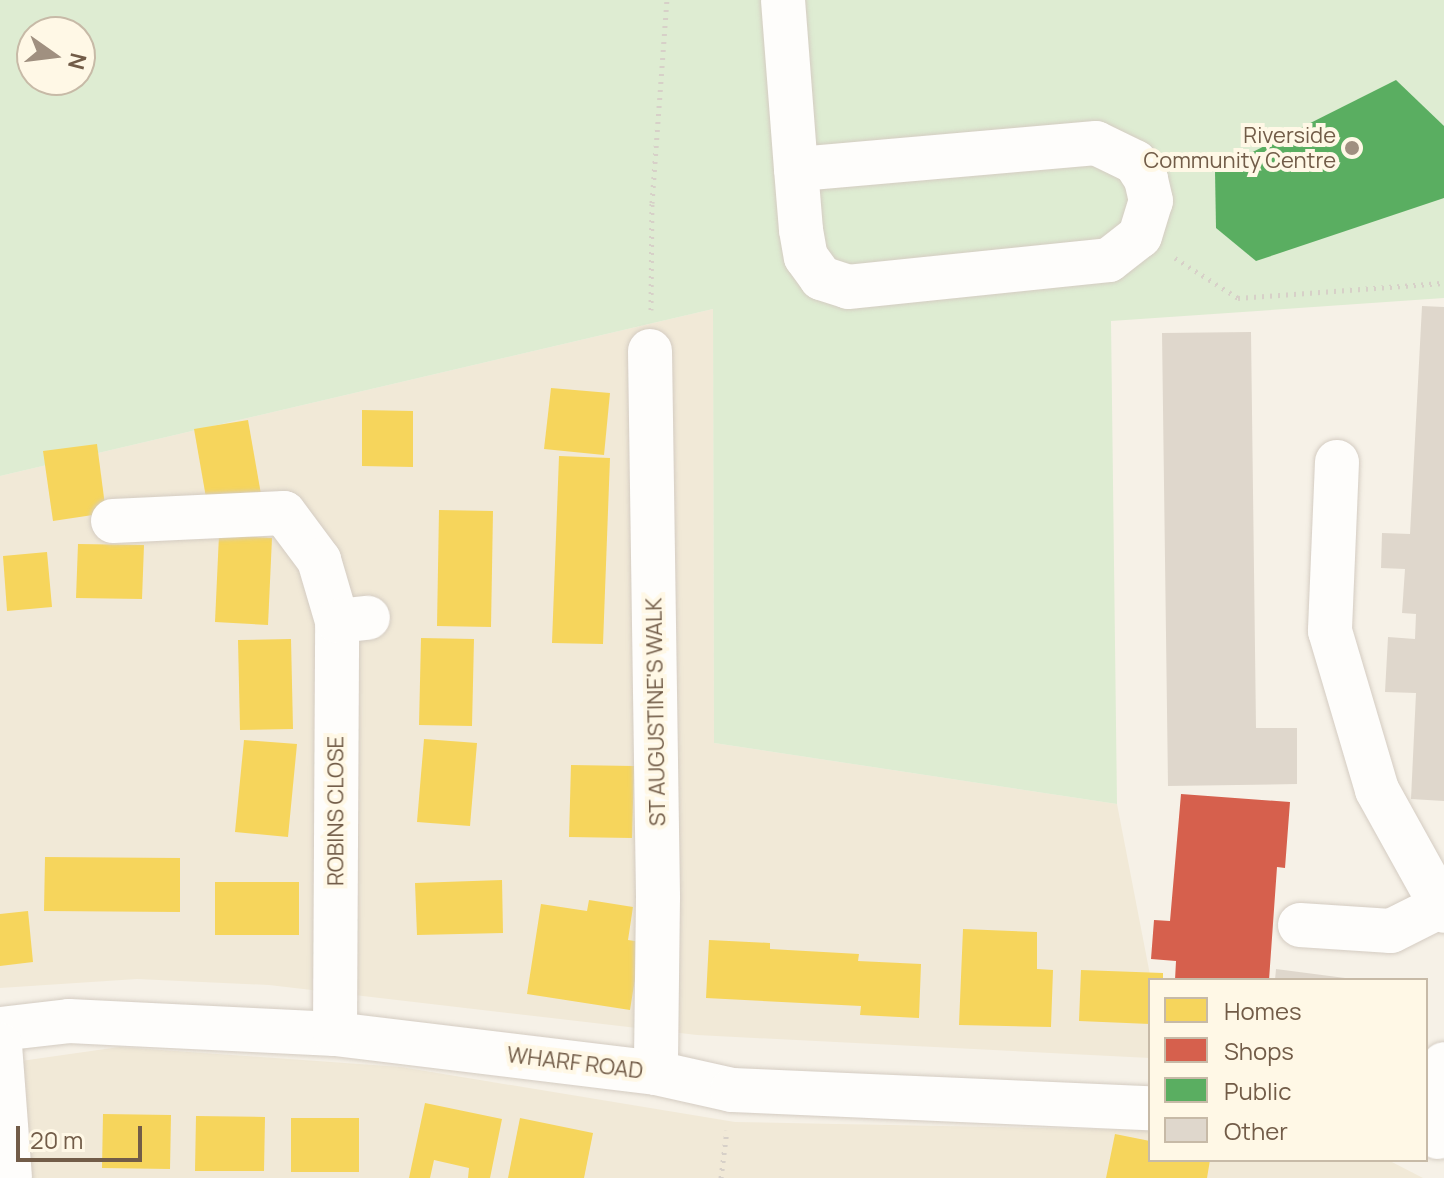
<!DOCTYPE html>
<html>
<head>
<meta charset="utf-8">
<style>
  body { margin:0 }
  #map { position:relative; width:1444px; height:1178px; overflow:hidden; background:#f6f1e7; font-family:Manrope,sans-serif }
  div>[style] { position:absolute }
  .residential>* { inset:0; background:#f1e9d7 }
  .green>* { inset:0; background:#deecd2 }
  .homes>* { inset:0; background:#f6d55c }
  .shops>* { inset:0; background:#d6604d }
  .public>* { inset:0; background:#5aae61 }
  .building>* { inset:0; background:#dfd7cc }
  .path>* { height:5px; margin-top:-2.5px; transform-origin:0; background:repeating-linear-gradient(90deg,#d7d0c8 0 2px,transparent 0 8px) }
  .roads { filter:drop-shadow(0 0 2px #d4ccc2) drop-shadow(0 0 2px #d4ccc2) }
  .minor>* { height:44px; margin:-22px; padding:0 22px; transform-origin:22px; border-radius:22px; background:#fefdfb }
  .dots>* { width:22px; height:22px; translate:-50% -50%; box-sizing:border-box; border:4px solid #fff8e6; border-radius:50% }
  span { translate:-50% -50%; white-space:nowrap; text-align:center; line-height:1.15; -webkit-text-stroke:8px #fff8e6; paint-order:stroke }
  .poi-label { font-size:22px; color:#725c48 }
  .right { translate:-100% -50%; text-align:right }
  .street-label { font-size:22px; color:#725c48 }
  .legend { position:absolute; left:1148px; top:978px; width:280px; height:184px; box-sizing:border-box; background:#fff8e6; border:2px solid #c7baa7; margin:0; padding:10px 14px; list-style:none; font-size:24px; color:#725c48 }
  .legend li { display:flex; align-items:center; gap:16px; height:40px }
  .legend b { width:40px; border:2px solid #c7baa7 }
  .north { position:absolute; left:16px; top:16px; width:80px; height:80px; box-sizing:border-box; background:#fff8e6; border:2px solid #c7baa7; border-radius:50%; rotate:104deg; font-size:22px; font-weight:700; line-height:32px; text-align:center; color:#725c48 }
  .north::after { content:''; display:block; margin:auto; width:28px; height:36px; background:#a09080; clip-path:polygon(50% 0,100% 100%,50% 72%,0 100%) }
  .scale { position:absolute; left:16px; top:1126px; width:126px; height:36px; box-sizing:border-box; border:4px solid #725c48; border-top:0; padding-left:10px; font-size:24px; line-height:28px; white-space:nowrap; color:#725c48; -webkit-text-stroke:6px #fff8e6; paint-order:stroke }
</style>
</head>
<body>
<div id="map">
  <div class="residential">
    <i style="clip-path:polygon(713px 309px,714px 743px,1117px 804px,1151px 980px,1150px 1058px,697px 1035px,269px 985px,137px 979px,0 988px,0 476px)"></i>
    <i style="clip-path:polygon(119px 1047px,401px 1067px,735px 1122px,1150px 1130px,1150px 1160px,1388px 1160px,1423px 1178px,0 1178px,0 1064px)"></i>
  </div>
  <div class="green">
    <i style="clip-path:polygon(evenodd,0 0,1444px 0,1444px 298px,1111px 321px,1117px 804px,714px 743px,713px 309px,0 476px,0 0,32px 32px,80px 32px,80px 80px,32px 80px,32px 32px)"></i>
  </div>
  <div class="homes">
    <i style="clip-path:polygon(551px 388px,610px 393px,604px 455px,544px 449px)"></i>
    <i style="clip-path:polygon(362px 410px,413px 411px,413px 467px,362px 466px)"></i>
    <i style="clip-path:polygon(248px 420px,262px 500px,208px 509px,194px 429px)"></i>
    <i style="clip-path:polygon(97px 444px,106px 513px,53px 521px,43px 451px)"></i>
    <i style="clip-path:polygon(559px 456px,610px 458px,603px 644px,552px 643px)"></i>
    <i style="clip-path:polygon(439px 510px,493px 511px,491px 627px,437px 626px)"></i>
    <i style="clip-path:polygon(219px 535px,272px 538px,268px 625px,215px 622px)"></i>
    <i style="clip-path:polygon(78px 544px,144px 545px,142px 599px,76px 598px)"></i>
    <i style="clip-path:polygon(47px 552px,52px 607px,7px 611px,3px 556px)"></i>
    <i style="clip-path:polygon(421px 638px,474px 639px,472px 726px,419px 725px)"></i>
    <i style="clip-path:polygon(291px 639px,293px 729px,240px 730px,238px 640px)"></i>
    <i style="clip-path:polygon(424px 739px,477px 743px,470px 826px,417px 822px)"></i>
    <i style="clip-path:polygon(244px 740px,297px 744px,288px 837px,235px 832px)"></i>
    <i style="clip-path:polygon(571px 765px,634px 766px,632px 838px,569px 837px)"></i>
    <i style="clip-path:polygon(45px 857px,180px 858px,180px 912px,44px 911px)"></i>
    <i style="clip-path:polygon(502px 880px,503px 933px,417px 935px,415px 883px)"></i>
    <i style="clip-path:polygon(215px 882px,299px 882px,299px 935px,215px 935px)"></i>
    <i style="clip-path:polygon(589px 900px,633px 907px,628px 940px,641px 942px,630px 1010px,527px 994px,541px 904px,587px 911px)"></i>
    <i style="clip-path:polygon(28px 911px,33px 962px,0 966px,0 914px)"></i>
    <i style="clip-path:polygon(963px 929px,1037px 932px,1037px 969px,1053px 970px,1051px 1027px,959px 1025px)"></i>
    <i style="clip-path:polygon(709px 940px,770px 943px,770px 949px,859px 954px,858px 961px,921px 964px,919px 1018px,860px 1015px,861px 1006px,706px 998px)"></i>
    <i style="clip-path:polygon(1081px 970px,1163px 973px,1163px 980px,1150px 980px,1150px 1024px,1079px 1021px)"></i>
    <i style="clip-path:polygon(425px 1103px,502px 1119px,490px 1178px,468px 1178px,469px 1168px,434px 1160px,430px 1178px,409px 1178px)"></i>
    <i style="clip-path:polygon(103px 1114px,171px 1115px,170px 1169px,102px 1168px)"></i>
    <i style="clip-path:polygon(196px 1116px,265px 1117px,264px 1171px,195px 1171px)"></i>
    <i style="clip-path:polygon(291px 1118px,359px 1118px,359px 1172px,291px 1172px)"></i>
    <i style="clip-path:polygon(520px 1118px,593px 1133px,584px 1178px,508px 1178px)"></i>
    <i style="clip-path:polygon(1115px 1134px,1150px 1141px,1150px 1160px,1210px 1160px,1207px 1178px,1106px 1178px)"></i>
  </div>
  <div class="shops">
    <i style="clip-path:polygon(1181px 794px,1290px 802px,1285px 868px,1277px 867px,1269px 980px,1175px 980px,1176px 961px,1151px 959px,1154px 920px,1170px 921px)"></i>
  </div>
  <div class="public">
    <i style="clip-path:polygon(1396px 80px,1444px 126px,1444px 198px,1256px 261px,1216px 228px,1215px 171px)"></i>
  </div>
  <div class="building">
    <i style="clip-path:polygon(1422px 306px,1444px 307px,1444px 801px,1411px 799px,1416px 693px,1385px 692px,1388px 637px,1415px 639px,1416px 614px,1402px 613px,1405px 569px,1381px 568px,1382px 533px,1410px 534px)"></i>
    <i style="clip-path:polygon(1251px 332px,1256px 728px,1297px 728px,1297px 784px,1168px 786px,1162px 333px)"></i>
    <i style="clip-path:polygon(1276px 969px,1345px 978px,1345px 980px,1275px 980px)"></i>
  </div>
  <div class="path">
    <i style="left:1175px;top:258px;width:75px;rotate:32.4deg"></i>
    <i style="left:1238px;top:298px;width:207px;rotate:-4.2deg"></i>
    <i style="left:651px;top:310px;width:107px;rotate:-89.5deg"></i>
    <i style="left:652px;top:203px;width:204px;rotate:-85.8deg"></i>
    <i style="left:721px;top:1178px;width:48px;rotate:-82.9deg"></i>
  </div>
  <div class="roads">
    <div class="minor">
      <i style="left:783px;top:0;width:169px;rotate:85.6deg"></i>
      <i style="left:796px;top:169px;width:61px;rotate:85.3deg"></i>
      <i style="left:801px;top:230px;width:27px;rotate:80deg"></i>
      <i style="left:806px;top:257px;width:26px;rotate:54deg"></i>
      <i style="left:821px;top:278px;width:28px;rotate:18deg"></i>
      <i style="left:848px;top:287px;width:262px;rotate:-5.9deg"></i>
      <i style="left:1109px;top:260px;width:39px;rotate:-38deg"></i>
      <i style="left:1140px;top:236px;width:37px;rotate:-73deg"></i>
      <i style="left:1151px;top:201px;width:23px;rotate:-103deg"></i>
      <i style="left:1146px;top:179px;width:20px;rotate:-123deg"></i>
      <i style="left:1135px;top:162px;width:43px;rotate:-154deg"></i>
      <i style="left:1096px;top:143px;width:301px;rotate:175deg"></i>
      <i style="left:650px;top:351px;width:546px;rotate:89.16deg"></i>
      <i style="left:658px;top:897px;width:176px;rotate:90.7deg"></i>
      <i style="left:1337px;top:462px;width:169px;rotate:92.4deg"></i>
      <i style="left:1330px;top:631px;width:166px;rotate:73.5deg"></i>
      <i style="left:1377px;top:790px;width:138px;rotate:61deg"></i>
      <i style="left:113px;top:521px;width:171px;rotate:-2.7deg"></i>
      <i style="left:284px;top:513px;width:59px;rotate:53.3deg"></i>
      <i style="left:319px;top:560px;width:64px;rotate:73.6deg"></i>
      <i style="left:1300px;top:925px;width:91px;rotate:3.8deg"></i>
      <i style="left:1391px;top:931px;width:56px;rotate:-26.6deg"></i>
      <i style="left:0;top:1029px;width:69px;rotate:-6.6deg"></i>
      <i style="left:69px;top:1021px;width:266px;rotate:2.8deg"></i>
      <i style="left:335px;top:1034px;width:323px;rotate:6.9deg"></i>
      <i style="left:656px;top:1073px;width:78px;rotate:12.6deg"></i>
      <i style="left:732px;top:1090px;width:418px;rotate:2.5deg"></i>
      <i style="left:335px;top:1034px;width:413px;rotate:-89.7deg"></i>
      <i style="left:337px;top:621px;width:31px;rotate:-6deg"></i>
      <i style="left:0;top:1045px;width:133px;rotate:85.7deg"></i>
      <i style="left:1438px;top:1137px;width:73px;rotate:-85.3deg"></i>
    </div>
  </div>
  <div class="dots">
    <i style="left:1352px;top:148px;background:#a09080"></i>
  </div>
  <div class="poi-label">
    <span class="right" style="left:1336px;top:148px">Riverside<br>Community Centre</span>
  </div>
  <div class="street-label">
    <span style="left:656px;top:712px;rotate:-91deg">ST AUGUSTINE'S WALK</span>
    <span style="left:336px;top:811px;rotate:-90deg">ROBINS CLOSE</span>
    <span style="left:575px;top:1063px;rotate:7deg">WHARF ROAD</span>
  </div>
  <ul class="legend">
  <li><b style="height:22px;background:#f6d55c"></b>Homes</li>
  <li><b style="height:22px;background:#d6604d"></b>Shops</li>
  <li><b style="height:22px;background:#5aae61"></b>Public</li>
  <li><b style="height:22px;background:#dfd7cc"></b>Other</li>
  </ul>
  <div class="north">N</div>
  <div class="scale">20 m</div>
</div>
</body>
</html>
